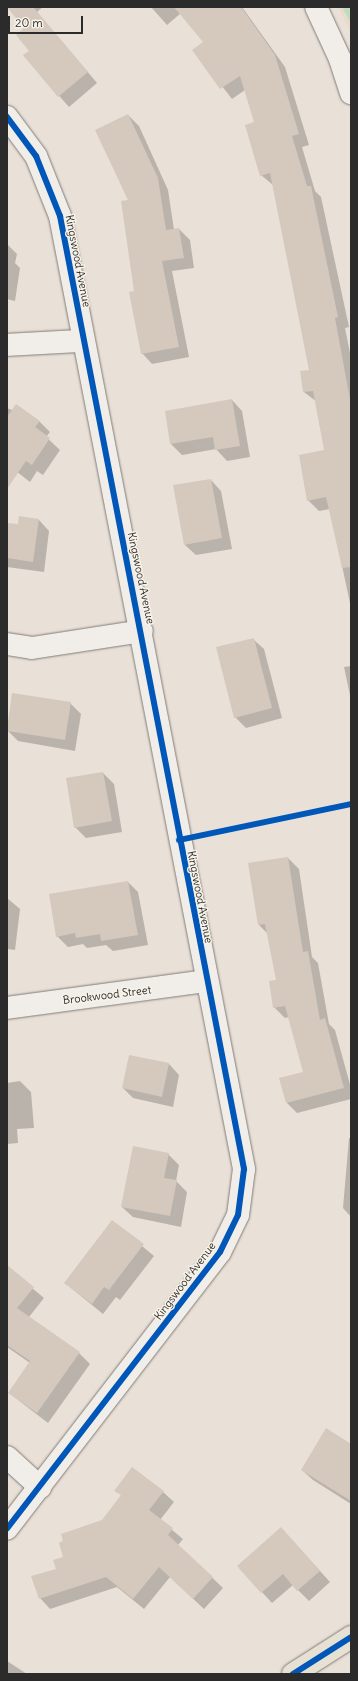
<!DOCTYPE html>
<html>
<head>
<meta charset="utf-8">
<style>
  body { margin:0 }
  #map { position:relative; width:358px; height:1681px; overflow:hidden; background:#e9e0d7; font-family:Delius,sans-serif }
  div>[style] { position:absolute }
  .built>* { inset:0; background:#ebd9c9 }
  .green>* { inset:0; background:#bdddbc }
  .shadow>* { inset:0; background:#0003 }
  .building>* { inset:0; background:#d5c8bd }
  .roads { filter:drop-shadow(0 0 1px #807c78) drop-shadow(0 0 1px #807c78) }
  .minor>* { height:22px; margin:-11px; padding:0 11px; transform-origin:11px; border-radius:11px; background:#f1eeea }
  .major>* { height:22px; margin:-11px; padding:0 11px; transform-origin:11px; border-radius:11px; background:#e6e1d2 }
  .cycleway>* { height:6px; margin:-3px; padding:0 3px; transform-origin:3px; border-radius:3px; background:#0057b8 }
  span { translate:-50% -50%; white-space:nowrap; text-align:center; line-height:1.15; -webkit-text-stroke:3px #f7f3e8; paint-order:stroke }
  .street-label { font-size:11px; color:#2b2b2b }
  .frame { position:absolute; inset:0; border:8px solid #2b2b2b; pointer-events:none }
  .scale { position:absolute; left:8px; top:16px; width:75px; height:18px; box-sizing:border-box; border:2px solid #2b2b2b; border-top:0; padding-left:5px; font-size:12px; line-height:14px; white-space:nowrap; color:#2b2b2b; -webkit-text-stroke:3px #f7f3e8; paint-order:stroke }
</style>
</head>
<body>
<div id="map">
  <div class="built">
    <i style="clip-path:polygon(338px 7px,351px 7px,351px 33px,346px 22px)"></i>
  </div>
  <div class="green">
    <i style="clip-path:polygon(342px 7px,351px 7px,351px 23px)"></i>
  </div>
  <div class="shadow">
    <i style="clip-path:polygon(9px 7px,43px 7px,37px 12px,97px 83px,69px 107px,24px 56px,30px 51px,26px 28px)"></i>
    <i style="clip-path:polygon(151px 7px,242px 7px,285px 67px,309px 145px,302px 147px,315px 191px,321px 197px,349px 327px,345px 328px,351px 358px,351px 608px,330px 509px,319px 511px,308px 500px,325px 451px,317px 402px,304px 392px,301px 372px,310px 371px,273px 185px,261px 175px,255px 123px,245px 90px,232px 99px,194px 50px,205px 42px,181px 13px,167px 25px)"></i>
    <i style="clip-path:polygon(128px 115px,139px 126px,168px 190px,174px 230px,179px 229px,190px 240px,194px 268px,172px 271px,189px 357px,152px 364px,142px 353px,135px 292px)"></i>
    <i style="clip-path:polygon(7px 244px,17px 254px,15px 263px,20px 268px,15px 301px,7px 299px)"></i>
    <i style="clip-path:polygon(232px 400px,242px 411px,250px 457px,227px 461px,216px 449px,182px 455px,171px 444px,166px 412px)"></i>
    <i style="clip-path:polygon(7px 408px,39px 421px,50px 432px,46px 437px,60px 450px,43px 475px,37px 471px,30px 482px,7px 464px)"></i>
    <i style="clip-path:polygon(211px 480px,221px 491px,232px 549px,196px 555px,185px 545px)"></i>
    <i style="clip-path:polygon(39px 520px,49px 531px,44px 572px,7px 567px,7px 524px,19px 525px)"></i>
    <i style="clip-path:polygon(253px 639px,264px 649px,282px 718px,246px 728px,235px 717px)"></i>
    <i style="clip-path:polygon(351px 666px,351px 700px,344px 667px)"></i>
    <i style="clip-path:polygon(13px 694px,70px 703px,81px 714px,75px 751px,18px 741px,7px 730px)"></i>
    <i style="clip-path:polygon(103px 773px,114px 784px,122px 832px,86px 838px,75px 827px)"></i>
    <i style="clip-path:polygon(288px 858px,299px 869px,312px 957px,318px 963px,329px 1024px,335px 1030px,351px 1088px,351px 1099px,297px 1113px,287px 1103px,304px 1073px,289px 1017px,285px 1018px,274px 1007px,277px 981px,268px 934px,259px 925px)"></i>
    <i style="clip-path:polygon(128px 882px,138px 892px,148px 945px,113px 951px,106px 945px,87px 948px,83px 944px,68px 947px,57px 936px)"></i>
    <i style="clip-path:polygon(7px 898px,20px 909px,15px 950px,7px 949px)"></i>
    <i style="clip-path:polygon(169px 1064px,179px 1075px,173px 1107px,133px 1098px,123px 1088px)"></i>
    <i style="clip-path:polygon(20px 1081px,31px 1092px,34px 1128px,17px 1129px,18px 1143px,7px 1144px,7px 1083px)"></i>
    <i style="clip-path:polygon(349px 1138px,351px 1138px,351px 1217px,343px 1208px)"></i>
    <i style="clip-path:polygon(168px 1154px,179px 1165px,176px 1181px,187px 1192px,181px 1227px,133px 1217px,122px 1207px)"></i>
    <i style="clip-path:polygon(113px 1222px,154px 1256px,120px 1300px,116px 1297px,103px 1314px,65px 1283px)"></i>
    <i style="clip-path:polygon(7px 1267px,44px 1298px,29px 1317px,79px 1353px,90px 1364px,48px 1423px,9px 1393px,30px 1363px,7px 1347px)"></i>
    <i style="clip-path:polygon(351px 1445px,351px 1504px,313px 1480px,302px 1470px)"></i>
    <i style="clip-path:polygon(116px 1490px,163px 1492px,174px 1502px,160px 1520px,183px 1539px,178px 1545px,223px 1588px,204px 1609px,170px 1577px,144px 1609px,117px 1587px,50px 1609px,40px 1598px,65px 1558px,103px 1521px,122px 1496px)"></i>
    <i style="clip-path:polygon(281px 1528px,330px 1582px,309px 1601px,293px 1585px,272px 1603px,238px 1566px)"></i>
    <i style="clip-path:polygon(7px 1661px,27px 1674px,7px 1674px)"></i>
  </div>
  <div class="building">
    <i style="clip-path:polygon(7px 7px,33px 7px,88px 72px,58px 97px,23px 55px,29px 51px,16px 35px,24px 28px)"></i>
    <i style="clip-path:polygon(174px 7px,241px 7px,275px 55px,299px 134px,292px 136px,307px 186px,311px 186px,338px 317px,335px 318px,351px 405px,351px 567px,342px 568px,326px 497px,307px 501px,299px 455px,324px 450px,313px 391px,303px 392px,300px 371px,309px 370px,270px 173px,260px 176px,245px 125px,254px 122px,240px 76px,220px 89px,192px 50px,203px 42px)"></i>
    <i style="clip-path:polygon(128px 114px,158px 178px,166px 230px,179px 228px,184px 258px,162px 261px,179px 347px,141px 354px,129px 292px,134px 291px,121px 201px,128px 200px,95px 130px)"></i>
    <i style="clip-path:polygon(232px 399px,240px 446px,215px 450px,213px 437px,170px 444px,165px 411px)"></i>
    <i style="clip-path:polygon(16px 404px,40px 421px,35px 427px,50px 438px,32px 465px,26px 461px,7px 489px,7px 417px)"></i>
    <i style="clip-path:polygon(211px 479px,222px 538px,184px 545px,173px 485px)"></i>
    <i style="clip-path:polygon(19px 516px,39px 519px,33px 562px,7px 558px,7px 523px,18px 524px)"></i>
    <i style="clip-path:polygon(254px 638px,272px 708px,234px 718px,216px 647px)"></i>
    <i style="clip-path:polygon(12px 693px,71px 702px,65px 740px,7px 731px)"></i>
    <i style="clip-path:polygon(103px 772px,112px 821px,74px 828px,66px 778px)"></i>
    <i style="clip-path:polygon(288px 857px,303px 952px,308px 951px,320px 1020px,325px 1018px,344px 1088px,286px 1103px,279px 1078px,303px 1072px,285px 1006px,273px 1008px,269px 981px,276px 980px,265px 924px,258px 925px,248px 863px)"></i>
    <i style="clip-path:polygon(128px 881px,138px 935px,101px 941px,100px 934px,76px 938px,75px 933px,56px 937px,49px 894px)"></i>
    <i style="clip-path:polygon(129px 1055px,169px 1063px,162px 1097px,122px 1088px)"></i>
    <i style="clip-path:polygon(133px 1146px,169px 1153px,164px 1178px,177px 1180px,170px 1216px,121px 1207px)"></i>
    <i style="clip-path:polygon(112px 1220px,144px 1244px,109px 1290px,104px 1287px,92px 1304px,64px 1283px)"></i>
    <i style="clip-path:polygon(7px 1265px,34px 1287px,17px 1308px,80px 1352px,37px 1413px,8px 1393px,30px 1361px,7px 1345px)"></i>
    <i style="clip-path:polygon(326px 1428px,351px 1444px,351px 1501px,301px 1470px)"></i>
    <i style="clip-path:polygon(132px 1467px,164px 1491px,149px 1510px,173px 1528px,168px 1535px,213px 1577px,193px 1599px,159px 1567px,133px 1599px,106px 1577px,39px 1599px,31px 1576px,56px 1569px,53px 1560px,63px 1557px,59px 1543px,63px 1541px,61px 1534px,102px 1520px,121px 1495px,114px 1491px)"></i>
    <i style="clip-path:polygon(281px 1527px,320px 1571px,297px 1591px,283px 1574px,261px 1593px,237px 1566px)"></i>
  </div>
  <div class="roads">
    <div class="minor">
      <i style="left:316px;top:7px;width:57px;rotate:65.2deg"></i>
      <i style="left:340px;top:59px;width:36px;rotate:72deg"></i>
      <i style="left:7px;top:117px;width:49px;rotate:53.4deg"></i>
      <i style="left:36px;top:156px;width:65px;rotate:68.2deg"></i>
      <i style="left:60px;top:216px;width:971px;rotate:79.07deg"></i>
      <i style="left:244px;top:1169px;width:46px;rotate:97.4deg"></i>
      <i style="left:238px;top:1215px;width:41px;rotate:115.9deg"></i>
      <i style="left:220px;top:1252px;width:349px;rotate:127.6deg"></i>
      <i style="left:7px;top:345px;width:75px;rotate:-3.1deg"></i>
      <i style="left:7px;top:644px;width:25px;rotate:9deg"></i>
      <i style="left:32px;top:648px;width:111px;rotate:-8.8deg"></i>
      <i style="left:7px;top:1008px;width:202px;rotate:-7.7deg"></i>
      <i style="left:7px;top:1457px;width:45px;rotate:42.3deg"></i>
    </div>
    <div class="major">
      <i style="left:293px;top:1674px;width:69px;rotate:-32.5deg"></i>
    </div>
  </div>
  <div class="cycleway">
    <i style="left:7px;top:117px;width:49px;rotate:53.4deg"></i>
    <i style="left:36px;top:156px;width:65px;rotate:68.2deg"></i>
    <i style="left:60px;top:216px;width:971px;rotate:79.07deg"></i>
    <i style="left:244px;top:1169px;width:46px;rotate:97.4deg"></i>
    <i style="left:238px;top:1215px;width:41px;rotate:115.9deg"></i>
    <i style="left:220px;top:1252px;width:349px;rotate:127.6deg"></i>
    <i style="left:179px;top:840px;width:176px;rotate:-11.8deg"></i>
    <i style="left:293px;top:1674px;width:69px;rotate:-32.5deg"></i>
  </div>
  <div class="street-label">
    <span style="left:78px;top:261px;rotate:79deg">Kingswood Avenue</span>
    <span style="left:141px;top:578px;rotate:78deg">Kingswood Avenue</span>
    <span style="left:200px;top:897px;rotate:79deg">Kingswood Avenue</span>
    <span style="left:107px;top:995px;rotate:-7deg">Brookwood Street</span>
    <span style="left:185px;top:1281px;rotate:-53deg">Kingswood Avenue</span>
  </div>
  <div class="frame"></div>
  <div class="scale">20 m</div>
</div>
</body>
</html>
